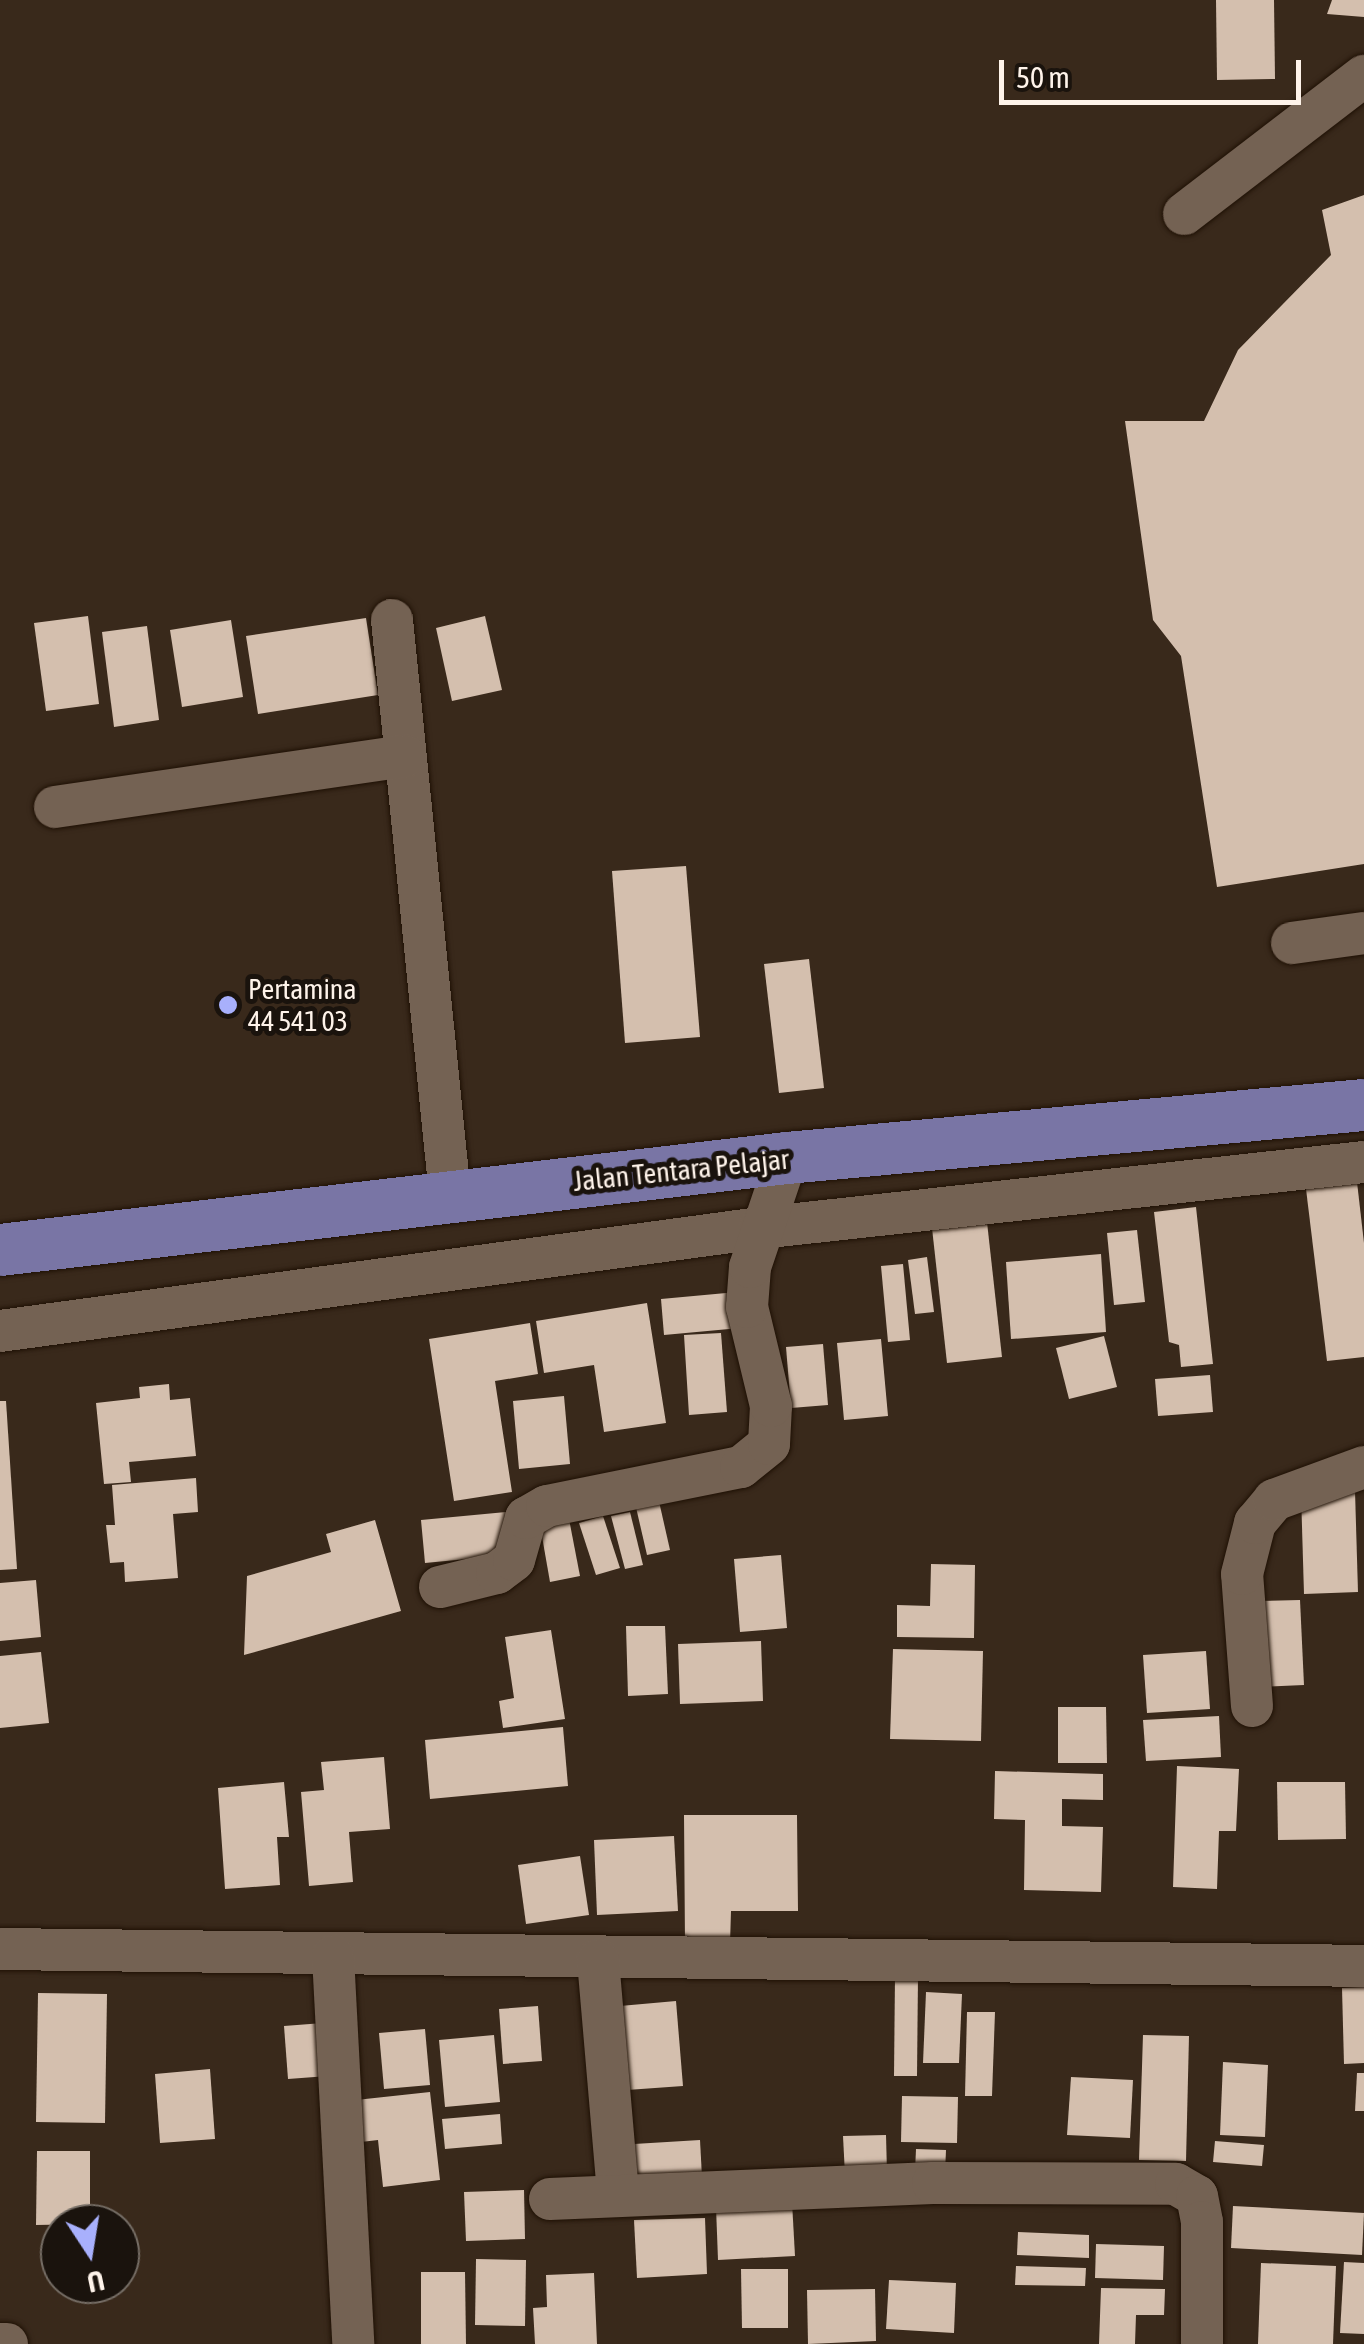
<!DOCTYPE html>
<html>
<head>
<meta charset="utf-8">
<style>
  body { margin:0 }
  #map { position:relative; width:1364px; height:2344px; overflow:hidden; background:#39291b; font-family:"Asap Condensed",sans-serif }
  div>[style] { position:absolute }
  .building>* { inset:0; background:#d4bfae }
  .roads { filter:drop-shadow(0 0 2px #1f1105) drop-shadow(0 0 2px #1f1105) }
  .minor>* { height:42px; margin:-21px; padding:0 21px; transform-origin:21px; border-radius:21px; background:#746253 }
  .major>* { height:52px; margin:-26px; padding:0 26px; transform-origin:26px; border-radius:26px; background:#7975a5 }
  .dots>* { width:28px; height:28px; translate:-50% -50%; box-sizing:border-box; border:5px solid #1a130d; border-radius:50% }
  span { translate:-50% -50%; white-space:nowrap; text-align:center; line-height:1.15; -webkit-text-stroke:10px #1a130d; paint-order:stroke }
  .poi-label { font-size:28px; color:#fef3ea }
  .left { translate:0 -50%; text-align:left }
  .street-label { font-size:28px; color:#fef3ea }
  .north { position:absolute; left:40px; top:2204px; width:100px; height:100px; box-sizing:border-box; background:#1a130d; border:2px solid #756d65; border-radius:50%; rotate:168deg; font-size:28px; font-weight:700; line-height:40px; text-align:center; color:#fef3ea }
  .north::after { content:''; display:block; margin:auto; width:35px; height:45px; background:#a8b0fc; clip-path:polygon(50% 0,100% 100%,50% 72%,0 100%) }
  .scale { position:absolute; left:999px; top:60px; width:302px; height:45px; box-sizing:border-box; border:5px solid #fef3ea; border-top:0; padding-left:12px; font-size:30px; line-height:35px; white-space:nowrap; color:#fef3ea; -webkit-text-stroke:8px #1a130d; paint-order:stroke }
</style>
</head>
<body>
<div id="map">
  <div class="building">
    <i style="clip-path:polygon(1216px 0,1274px 0,1275px 79px,1217px 80px)"></i>
    <i style="clip-path:polygon(1332px 0,1364px 0,1364px 17px,1327px 14px)"></i>
    <i style="clip-path:polygon(1364px 195px,1364px 864px,1217px 887px,1181px 656px,1153px 620px,1125px 421px,1204px 421px,1238px 350px,1331px 255px,1322px 210px)"></i>
    <i style="clip-path:polygon(88px 616px,99px 704px,46px 711px,34px 623px)"></i>
    <i style="clip-path:polygon(485px 616px,502px 690px,452px 701px,436px 628px)"></i>
    <i style="clip-path:polygon(366px 618px,378px 695px,258px 714px,246px 636px)"></i>
    <i style="clip-path:polygon(231px 620px,243px 697px,182px 707px,170px 630px)"></i>
    <i style="clip-path:polygon(147px 626px,159px 720px,114px 727px,102px 632px)"></i>
    <i style="clip-path:polygon(686px 866px,700px 1037px,625px 1043px,612px 871px)"></i>
    <i style="clip-path:polygon(809px 959px,824px 1088px,779px 1093px,764px 964px)"></i>
    <i style="clip-path:polygon(1357px 1182px,1364px 1243px,1364px 1357px,1327px 1361px,1306px 1189px)"></i>
    <i style="clip-path:polygon(1196px 1207px,1213px 1364px,1181px 1367px,1179px 1345px,1169px 1342px,1154px 1212px)"></i>
    <i style="clip-path:polygon(987px 1222px,1002px 1357px,947px 1363px,932px 1228px)"></i>
    <i style="clip-path:polygon(1137px 1230px,1145px 1302px,1114px 1305px,1107px 1233px)"></i>
    <i style="clip-path:polygon(1101px 1254px,1106px 1332px,1011px 1339px,1006px 1262px)"></i>
    <i style="clip-path:polygon(927px 1257px,934px 1312px,915px 1314px,908px 1260px)"></i>
    <i style="clip-path:polygon(903px 1264px,910px 1340px,888px 1342px,881px 1266px)"></i>
    <i style="clip-path:polygon(737px 1292px,740px 1328px,664px 1335px,661px 1299px)"></i>
    <i style="clip-path:polygon(647px 1303px,666px 1423px,604px 1432px,594px 1365px,544px 1373px,536px 1321px)"></i>
    <i style="clip-path:polygon(530px 1323px,538px 1374px,495px 1381px,512px 1492px,454px 1501px,429px 1339px)"></i>
    <i style="clip-path:polygon(721px 1333px,727px 1412px,689px 1415px,684px 1335px)"></i>
    <i style="clip-path:polygon(1104px 1336px,1117px 1387px,1069px 1399px,1056px 1348px)"></i>
    <i style="clip-path:polygon(881px 1339px,888px 1416px,844px 1420px,837px 1343px)"></i>
    <i style="clip-path:polygon(823px 1344px,828px 1405px,791px 1408px,786px 1347px)"></i>
    <i style="clip-path:polygon(1210px 1375px,1213px 1412px,1158px 1416px,1155px 1379px)"></i>
    <i style="clip-path:polygon(169px 1384px,170px 1400px,190px 1398px,196px 1456px,129px 1462px,131px 1482px,104px 1484px,96px 1403px,140px 1398px,139px 1387px)"></i>
    <i style="clip-path:polygon(564px 1396px,570px 1464px,519px 1469px,513px 1401px)"></i>
    <i style="clip-path:polygon(0 1401px,6px 1401px,17px 1569px,0 1570px)"></i>
    <i style="clip-path:polygon(196px 1478px,198px 1512px,173px 1514px,178px 1578px,125px 1582px,124px 1562px,110px 1563px,106px 1525px,115px 1525px,112px 1485px)"></i>
    <i style="clip-path:polygon(1355px 1491px,1358px 1592px,1304px 1594px,1301px 1493px)"></i>
    <i style="clip-path:polygon(658px 1497px,670px 1550px,647px 1555px,635px 1503px)"></i>
    <i style="clip-path:polygon(506px 1512px,509px 1555px,425px 1563px,421px 1520px)"></i>
    <i style="clip-path:polygon(630px 1512px,643px 1565px,625px 1569px,611px 1516px)"></i>
    <i style="clip-path:polygon(603px 1516px,620px 1568px,596px 1575px,579px 1523px)"></i>
    <i style="clip-path:polygon(569px 1519px,580px 1576px,550px 1582px,540px 1525px)"></i>
    <i style="clip-path:polygon(375px 1520px,401px 1611px,244px 1655px,247px 1576px,331px 1552px,326px 1534px)"></i>
    <i style="clip-path:polygon(781px 1555px,787px 1628px,740px 1632px,734px 1559px)"></i>
    <i style="clip-path:polygon(931px 1564px,975px 1565px,974px 1638px,897px 1637px,897px 1605px,930px 1606px)"></i>
    <i style="clip-path:polygon(36px 1580px,41px 1637px,0 1641px,0 1583px)"></i>
    <i style="clip-path:polygon(1300px 1600px,1304px 1685px,1261px 1687px,1258px 1601px)"></i>
    <i style="clip-path:polygon(626px 1626px,665px 1626px,668px 1694px,628px 1696px)"></i>
    <i style="clip-path:polygon(551px 1630px,565px 1719px,503px 1728px,499px 1701px,514px 1698px,505px 1637px)"></i>
    <i style="clip-path:polygon(761px 1641px,763px 1701px,680px 1704px,678px 1644px)"></i>
    <i style="clip-path:polygon(893px 1649px,983px 1651px,981px 1741px,890px 1739px)"></i>
    <i style="clip-path:polygon(1206px 1651px,1210px 1709px,1147px 1713px,1143px 1655px)"></i>
    <i style="clip-path:polygon(41px 1652px,49px 1723px,0 1728px,0 1656px)"></i>
    <i style="clip-path:polygon(1058px 1707px,1106px 1707px,1107px 1763px,1058px 1763px)"></i>
    <i style="clip-path:polygon(1219px 1716px,1221px 1757px,1146px 1761px,1143px 1720px)"></i>
    <i style="clip-path:polygon(563px 1727px,568px 1786px,430px 1799px,425px 1740px)"></i>
    <i style="clip-path:polygon(384px 1757px,390px 1829px,349px 1832px,353px 1882px,309px 1886px,301px 1792px,324px 1790px,321px 1762px)"></i>
    <i style="clip-path:polygon(1177px 1766px,1239px 1769px,1236px 1831px,1219px 1831px,1217px 1889px,1173px 1887px)"></i>
    <i style="clip-path:polygon(995px 1771px,1103px 1774px,1103px 1800px,1062px 1799px,1062px 1826px,1103px 1827px,1101px 1892px,1024px 1890px,1025px 1820px,994px 1819px)"></i>
    <i style="clip-path:polygon(284px 1782px,289px 1837px,277px 1837px,280px 1885px,225px 1889px,218px 1788px)"></i>
    <i style="clip-path:polygon(1277px 1782px,1345px 1782px,1346px 1839px,1278px 1840px)"></i>
    <i style="clip-path:polygon(684px 1815px,797px 1815px,798px 1911px,731px 1911px,730px 1944px,685px 1945px)"></i>
    <i style="clip-path:polygon(674px 1836px,678px 1911px,597px 1915px,594px 1840px)"></i>
    <i style="clip-path:polygon(580px 1856px,589px 1915px,526px 1924px,518px 1865px)"></i>
    <i style="clip-path:polygon(895px 1976px,918px 1976px,917px 2076px,894px 2076px)"></i>
    <i style="clip-path:polygon(1364px 1987px,1364px 2063px,1344px 2064px,1342px 1988px)"></i>
    <i style="clip-path:polygon(926px 1992px,962px 1994px,959px 2063px,923px 2063px)"></i>
    <i style="clip-path:polygon(38px 1993px,107px 1994px,105px 2123px,36px 2122px)"></i>
    <i style="clip-path:polygon(676px 2001px,683px 2086px,627px 2090px,620px 2006px)"></i>
    <i style="clip-path:polygon(538px 2006px,542px 2061px,503px 2064px,499px 2009px)"></i>
    <i style="clip-path:polygon(967px 2012px,995px 2012px,992px 2096px,965px 2096px)"></i>
    <i style="clip-path:polygon(323px 2023px,328px 2076px,288px 2079px,284px 2026px)"></i>
    <i style="clip-path:polygon(425px 2029px,430px 2085px,384px 2089px,379px 2033px)"></i>
    <i style="clip-path:polygon(494px 2035px,500px 2102px,445px 2107px,439px 2040px)"></i>
    <i style="clip-path:polygon(1143px 2035px,1189px 2036px,1186px 2161px,1139px 2160px)"></i>
    <i style="clip-path:polygon(1223px 2062px,1268px 2065px,1265px 2137px,1220px 2135px)"></i>
    <i style="clip-path:polygon(210px 2069px,215px 2139px,160px 2143px,155px 2074px)"></i>
    <i style="clip-path:polygon(1357px 2073px,1364px 2073px,1364px 2111px,1355px 2111px)"></i>
    <i style="clip-path:polygon(1071px 2077px,1133px 2080px,1130px 2138px,1067px 2135px)"></i>
    <i style="clip-path:polygon(430px 2092px,440px 2180px,383px 2187px,378px 2140px,361px 2142px,356px 2100px)"></i>
    <i style="clip-path:polygon(902px 2096px,958px 2097px,957px 2143px,901px 2142px)"></i>
    <i style="clip-path:polygon(500px 2114px,502px 2144px,445px 2149px,442px 2119px)"></i>
    <i style="clip-path:polygon(886px 2135px,887px 2173px,845px 2175px,843px 2136px)"></i>
    <i style="clip-path:polygon(700px 2140px,702px 2177px,636px 2181px,634px 2144px)"></i>
    <i style="clip-path:polygon(1215px 2141px,1264px 2145px,1262px 2166px,1213px 2162px)"></i>
    <i style="clip-path:polygon(916px 2149px,946px 2150px,945px 2173px,915px 2172px)"></i>
    <i style="clip-path:polygon(37px 2151px,90px 2151px,90px 2224px,36px 2225px)"></i>
    <i style="clip-path:polygon(524px 2190px,525px 2239px,466px 2241px,464px 2192px)"></i>
    <i style="clip-path:polygon(792px 2202px,795px 2256px,718px 2260px,716px 2207px)"></i>
    <i style="clip-path:polygon(1233px 2206px,1364px 2213px,1362px 2255px,1231px 2248px)"></i>
    <i style="clip-path:polygon(705px 2218px,707px 2274px,637px 2278px,634px 2220px)"></i>
    <i style="clip-path:polygon(1018px 2232px,1089px 2235px,1089px 2258px,1017px 2255px)"></i>
    <i style="clip-path:polygon(1096px 2244px,1164px 2246px,1163px 2280px,1095px 2278px)"></i>
    <i style="clip-path:polygon(476px 2259px,526px 2260px,525px 2326px,475px 2325px)"></i>
    <i style="clip-path:polygon(1344px 2262px,1364px 2263px,1364px 2334px,1340px 2333px)"></i>
    <i style="clip-path:polygon(1261px 2263px,1336px 2266px,1333px 2344px,1258px 2344px)"></i>
    <i style="clip-path:polygon(1016px 2266px,1086px 2268px,1085px 2286px,1015px 2285px)"></i>
    <i style="clip-path:polygon(741px 2269px,788px 2269px,788px 2328px,742px 2328px)"></i>
    <i style="clip-path:polygon(421px 2272px,465px 2272px,466px 2344px,421px 2344px)"></i>
    <i style="clip-path:polygon(594px 2273px,597px 2344px,535px 2344px,533px 2308px,547px 2307px,546px 2275px)"></i>
    <i style="clip-path:polygon(889px 2280px,956px 2283px,954px 2333px,886px 2329px)"></i>
    <i style="clip-path:polygon(1101px 2288px,1165px 2289px,1164px 2315px,1136px 2315px,1135px 2344px,1099px 2344px)"></i>
    <i style="clip-path:polygon(875px 2289px,876px 2341px,808px 2344px,807px 2290px)"></i>
  </div>
  <div class="roads">
    <div class="minor">
      <i style="left:1184px;top:214px;width:227px;rotate:-37.5deg"></i>
      <i style="left:392px;top:620px;width:578px;rotate:84.24deg"></i>
      <i style="left:55px;top:807px;width:354px;rotate:-8.3deg"></i>
      <i style="left:1292px;top:943px;width:73px;rotate:-7.9deg"></i>
      <i style="left:0;top:1331px;width:767px;rotate:-7.72deg"></i>
      <i style="left:760px;top:1228px;width:608px;rotate:-6.24deg"></i>
      <i style="left:440px;top:1587px;width:59px;rotate:-13.8deg"></i>
      <i style="left:497px;top:1573px;width:21px;rotate:-37deg"></i>
      <i style="left:514px;top:1560px;width:44px;rotate:-74.1deg"></i>
      <i style="left:526px;top:1518px;width:24px;rotate:-30deg"></i>
      <i style="left:547px;top:1506px;width:198px;rotate:-11.4deg"></i>
      <i style="left:741px;top:1467px;width:36px;rotate:-39deg"></i>
      <i style="left:769px;top:1444px;width:38px;rotate:-87deg"></i>
      <i style="left:771px;top:1406px;width:102px;rotate:-103.6deg"></i>
      <i style="left:747px;top:1307px;width:40px;rotate:-85.7deg"></i>
      <i style="left:750px;top:1267px;width:115px;rotate:-71.3deg"></i>
      <i style="left:1252px;top:1706px;width:132px;rotate:-94.3deg"></i>
      <i style="left:1242px;top:1574px;width:53px;rotate:-75.7deg"></i>
      <i style="left:1255px;top:1523px;width:30px;rotate:-50deg"></i>
      <i style="left:1274px;top:1500px;width:96px;rotate:-20.1deg"></i>
      <i style="left:0;top:1949px;width:1364px;rotate:0.71deg"></i>
      <i style="left:333px;top:1956px;width:389px;rotate:87deg"></i>
      <i style="left:598px;top:1960px;width:235px;rotate:85.1deg"></i>
      <i style="left:550px;top:2199px;width:383px;rotate:-2.4deg"></i>
      <i style="left:933px;top:2183px;width:243px;rotate:0.2deg"></i>
      <i style="left:1176px;top:2184px;width:24px;rotate:30deg"></i>
      <i style="left:1197px;top:2196px;width:26px;rotate:79deg"></i>
      <i style="left:1202px;top:2222px;width:122px;rotate:90deg"></i>
      <i style="left:0;top:2344px;width:7px"></i>
    </div>
    <div class="major">
      <i style="left:0;top:1250px;width:792px;rotate:-6.67deg"></i>
      <i style="left:787px;top:1158px;width:579px;rotate:-5.25deg"></i>
    </div>
  </div>
  <div class="dots">
    <i style="left:228px;top:1005px;background:#a8b0fc"></i>
  </div>
  <div class="poi-label">
    <span class="left" style="left:248px;top:1005px">Pertamina<br>44 541 03</span>
  </div>
  <div class="street-label">
    <span style="left:681px;top:1170px;rotate:-6deg">Jalan Tentara Pelajar</span>
  </div>
  <div class="north">U</div>
  <div class="scale">50 m</div>
</div>
</body>
</html>
